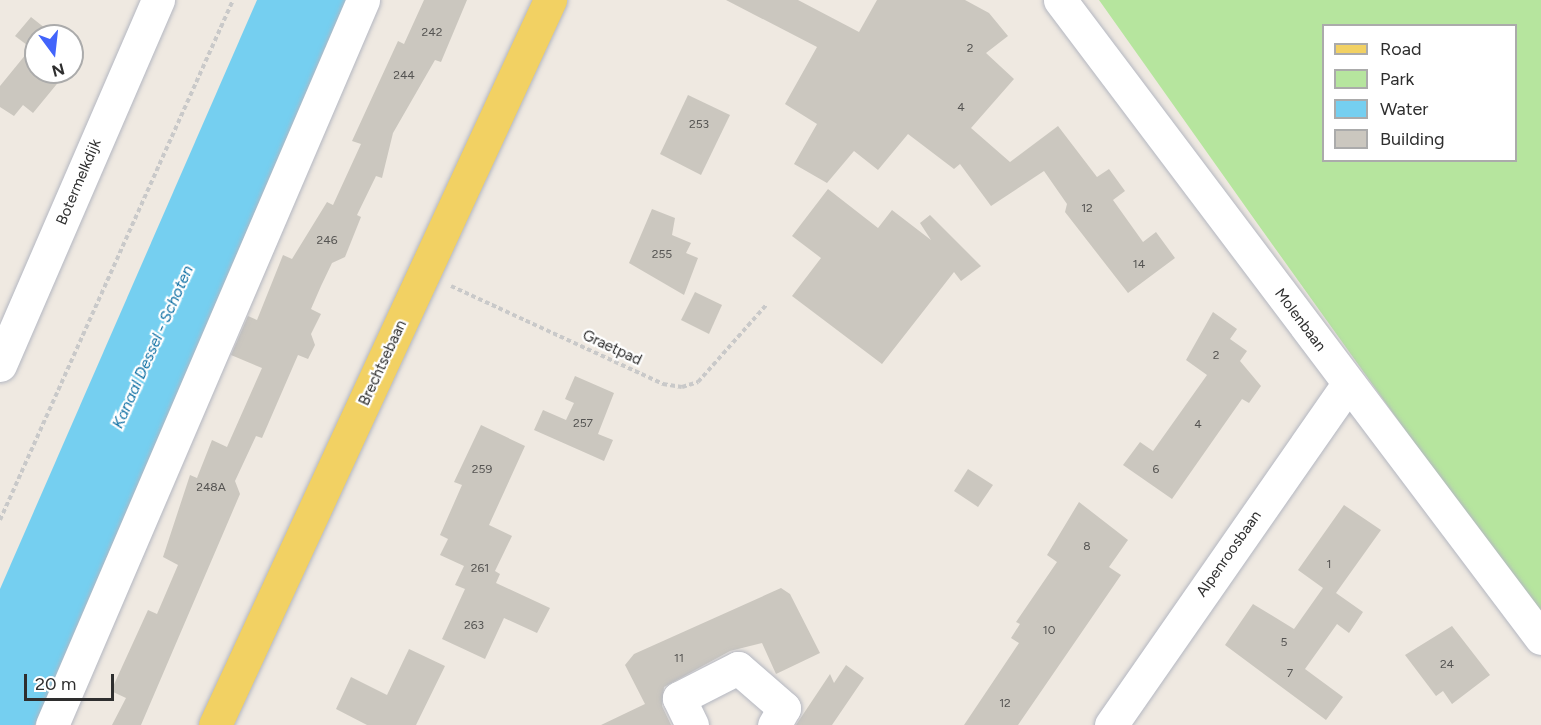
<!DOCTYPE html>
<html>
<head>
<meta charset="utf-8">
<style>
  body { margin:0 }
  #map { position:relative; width:1541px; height:725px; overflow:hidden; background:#efe9e1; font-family:Figtree,sans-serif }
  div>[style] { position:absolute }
  .green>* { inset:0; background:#b6e59e }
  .water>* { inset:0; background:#75cff0 }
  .building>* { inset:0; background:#cbc7bf }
  .path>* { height:4px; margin-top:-2px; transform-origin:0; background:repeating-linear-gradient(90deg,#c9c9c9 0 4.5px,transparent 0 7.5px) }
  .roads { filter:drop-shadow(0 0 2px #b4b7c1) drop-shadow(0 0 2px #b4b7c1) }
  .minor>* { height:33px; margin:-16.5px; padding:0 16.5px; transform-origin:16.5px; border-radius:16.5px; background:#fff }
  .major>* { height:33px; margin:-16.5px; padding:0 16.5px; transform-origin:16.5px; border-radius:16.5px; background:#f2d163 }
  span { translate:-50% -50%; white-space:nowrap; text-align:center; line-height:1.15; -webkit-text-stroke:4.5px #fff; paint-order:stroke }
  .number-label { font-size:12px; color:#555452 }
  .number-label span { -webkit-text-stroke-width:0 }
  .street-label { font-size:15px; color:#2e2e2e }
  .water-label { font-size:16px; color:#0d6fa3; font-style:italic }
  .legend { position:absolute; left:1322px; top:24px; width:195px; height:138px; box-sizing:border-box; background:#fff; border:2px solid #ababab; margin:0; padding:8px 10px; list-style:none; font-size:18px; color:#2e2e2e }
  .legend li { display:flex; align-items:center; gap:12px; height:30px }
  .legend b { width:30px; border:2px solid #ababab }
  .north { position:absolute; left:24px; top:24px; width:60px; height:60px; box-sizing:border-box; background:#fff; border:2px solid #ababab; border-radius:50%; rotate:165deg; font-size:16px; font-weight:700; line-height:24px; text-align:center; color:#2e2e2e }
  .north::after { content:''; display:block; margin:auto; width:21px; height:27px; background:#4264fb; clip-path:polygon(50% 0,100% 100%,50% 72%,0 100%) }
  .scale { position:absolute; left:24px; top:674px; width:90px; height:27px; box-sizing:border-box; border:3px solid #2e2e2e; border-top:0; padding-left:8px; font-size:18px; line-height:21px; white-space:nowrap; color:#2e2e2e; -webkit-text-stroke:4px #fff; paint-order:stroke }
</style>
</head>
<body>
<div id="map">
  <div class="green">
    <i style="clip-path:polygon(evenodd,1099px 0,1541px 0,1541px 620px,1257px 223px,1099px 0,1324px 26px,1516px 26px,1516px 160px,1324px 160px,1324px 26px)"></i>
  </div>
  <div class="water">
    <i style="clip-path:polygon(257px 0,350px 0,35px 725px,0 725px,0 589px)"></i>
  </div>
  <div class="building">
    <i style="clip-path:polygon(424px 0,467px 0,441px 62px,435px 60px,393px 133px,382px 178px,376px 176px,357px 215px,361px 217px,345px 257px,332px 263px,321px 286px,311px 309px,321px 314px,311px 334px,315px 345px,308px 359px,298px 355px,262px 438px,256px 436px,235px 481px,240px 494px,141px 725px,112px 725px,126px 698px,111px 691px,148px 610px,157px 614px,178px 565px,163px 557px,190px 475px,197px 478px,212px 440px,227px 447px,262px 368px,231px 355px,248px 316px,257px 320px,283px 255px,292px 259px,327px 202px,333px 205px,361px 144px,352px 141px,398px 41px,404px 44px)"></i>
    <i style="clip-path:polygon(726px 0,798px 0,859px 32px,877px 0,965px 0,989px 13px,1008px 36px,986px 53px,1014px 79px,971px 128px,1010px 162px,1058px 126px,1097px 177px,1109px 169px,1125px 191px,1113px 200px,1143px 242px,1156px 232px,1175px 258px,1128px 293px,1065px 212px,1067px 204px,1044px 171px,991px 206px,960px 164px,954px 169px,908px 134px,878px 170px,854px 151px,827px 183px,794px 164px,817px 124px,785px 104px,817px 47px)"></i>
    <i style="clip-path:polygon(31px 17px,55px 36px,36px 36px,36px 72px,58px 72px,61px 79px,33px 113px,23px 105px,14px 116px,0 107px,0 86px,31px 48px,15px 36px)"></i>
    <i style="clip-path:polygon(688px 95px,730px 115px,701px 175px,660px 154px)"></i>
    <i style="clip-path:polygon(828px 189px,878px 228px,892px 210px,931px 240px,920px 223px,930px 215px,981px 266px,961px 281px,954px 272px,882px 364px,792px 296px,821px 258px,792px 236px)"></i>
    <i style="clip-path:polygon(652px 209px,675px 218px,672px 235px,691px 243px,686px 253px,698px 258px,684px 295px,629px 263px)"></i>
    <i style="clip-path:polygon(695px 292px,722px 305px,709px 334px,681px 320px)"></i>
    <i style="clip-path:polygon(1213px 312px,1237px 329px,1230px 339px,1247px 351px,1240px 361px,1261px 386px,1249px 403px,1242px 399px,1172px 499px,1123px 465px,1140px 442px,1153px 451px,1207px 375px,1186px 360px)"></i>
    <i style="clip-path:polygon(575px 376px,614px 393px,598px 434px,613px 440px,604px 461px,534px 430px,543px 410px,566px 420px,574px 403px,565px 399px)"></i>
    <i style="clip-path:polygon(481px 425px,525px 446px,489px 525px,512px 536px,495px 571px,500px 574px,496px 583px,550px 608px,537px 633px,504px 618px,485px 659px,442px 639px,465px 589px,455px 585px,464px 566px,440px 555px,448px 539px,440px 535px,462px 485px,454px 482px)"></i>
    <i style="clip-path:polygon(968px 469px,993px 485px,978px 507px,954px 491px)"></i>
    <i style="clip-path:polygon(1079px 502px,1128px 540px,1109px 567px,1121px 575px,1018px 725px,964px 725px,1019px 643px,1011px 638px,1020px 624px,1016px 622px,1057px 562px,1047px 555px)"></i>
    <i style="clip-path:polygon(1344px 505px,1381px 530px,1336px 593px,1363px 612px,1349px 633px,1337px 624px,1305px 669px,1343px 697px,1326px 720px,1225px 645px,1253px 604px,1294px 629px,1323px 588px,1298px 570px)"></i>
    <i style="clip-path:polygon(781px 588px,790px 594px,820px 653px,776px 674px,762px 643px,730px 651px,664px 687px,662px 706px,671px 725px,601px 725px,645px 704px,625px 665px,634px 654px)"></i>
    <i style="clip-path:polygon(1452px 626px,1490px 675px,1452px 704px,1443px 691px,1436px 696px,1405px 655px)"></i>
    <i style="clip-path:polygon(409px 649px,445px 666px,416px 725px,367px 725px,336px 709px,351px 677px,387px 695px)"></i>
    <i style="clip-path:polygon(846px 665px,864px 678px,832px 725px,796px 725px,830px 674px,834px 683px)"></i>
  </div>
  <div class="path">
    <i style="left:451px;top:286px;width:234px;rotate:24.8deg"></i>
    <i style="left:663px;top:384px;width:19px;rotate:9deg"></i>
    <i style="left:682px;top:387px;width:17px;rotate:-17deg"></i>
    <i style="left:698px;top:382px;width:104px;rotate:-48.5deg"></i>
    <i style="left:0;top:520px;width:570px;rotate:-65.86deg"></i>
  </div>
  <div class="roads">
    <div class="minor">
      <i style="left:1060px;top:0;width:799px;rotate:52.99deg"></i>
      <i style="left:0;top:365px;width:398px;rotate:-66.6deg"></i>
      <i style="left:52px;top:725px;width:789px;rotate:-66.78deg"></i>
      <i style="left:692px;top:725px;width:30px;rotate:-116deg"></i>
      <i style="left:679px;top:698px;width:66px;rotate:-27deg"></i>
      <i style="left:738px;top:668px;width:61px;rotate:41deg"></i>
      <i style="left:784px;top:708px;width:20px;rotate:120deg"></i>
      <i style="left:1111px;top:725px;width:415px;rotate:-55.2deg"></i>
    </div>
    <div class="major">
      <i style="left:215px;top:725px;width:799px;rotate:-65.2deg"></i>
    </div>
  </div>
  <div class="number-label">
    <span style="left:432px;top:33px">242</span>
    <span style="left:970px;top:49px">2</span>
    <span style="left:404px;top:76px">244</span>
    <span style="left:961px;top:108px">4</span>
    <span style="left:699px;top:125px">253</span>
    <span style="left:1087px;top:209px">12</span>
    <span style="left:327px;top:241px">246</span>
    <span style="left:662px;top:255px">255</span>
    <span style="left:1139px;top:265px">14</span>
    <span style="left:1216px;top:356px">2</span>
    <span style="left:583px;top:424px">257</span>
    <span style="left:1198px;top:425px">4</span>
    <span style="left:482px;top:470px">259</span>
    <span style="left:1156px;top:470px">6</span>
    <span style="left:211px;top:488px">248A</span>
    <span style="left:1087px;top:547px">8</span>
    <span style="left:1329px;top:565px">1</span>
    <span style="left:480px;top:569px">261</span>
    <span style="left:474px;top:626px">263</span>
    <span style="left:1049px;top:631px">10</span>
    <span style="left:1284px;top:643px">5</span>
    <span style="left:679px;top:659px">11</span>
    <span style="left:1447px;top:665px">24</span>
    <span style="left:1290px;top:674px">7</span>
    <span style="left:1005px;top:704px">12</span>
  </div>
  <div class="street-label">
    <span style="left:79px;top:182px;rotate:-67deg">Botermelkdijk</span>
    <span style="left:1300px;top:320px;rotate:53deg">Molenbaan</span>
    <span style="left:612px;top:348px;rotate:25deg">Graetpad</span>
    <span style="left:383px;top:363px;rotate:-65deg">Brechtsebaan</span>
    <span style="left:1229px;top:554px;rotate:-55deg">Alpenroosbaan</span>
  </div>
  <div class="water-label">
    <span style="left:153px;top:347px;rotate:-66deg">Kanaal Dessel - Schoten</span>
  </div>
  <ul class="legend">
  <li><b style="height:8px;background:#f2d163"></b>Road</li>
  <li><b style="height:16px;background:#b6e59e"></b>Park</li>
  <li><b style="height:16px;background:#75cff0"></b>Water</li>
  <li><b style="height:16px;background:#cbc7bf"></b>Building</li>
  </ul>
  <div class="north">N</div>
  <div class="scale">20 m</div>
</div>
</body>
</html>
